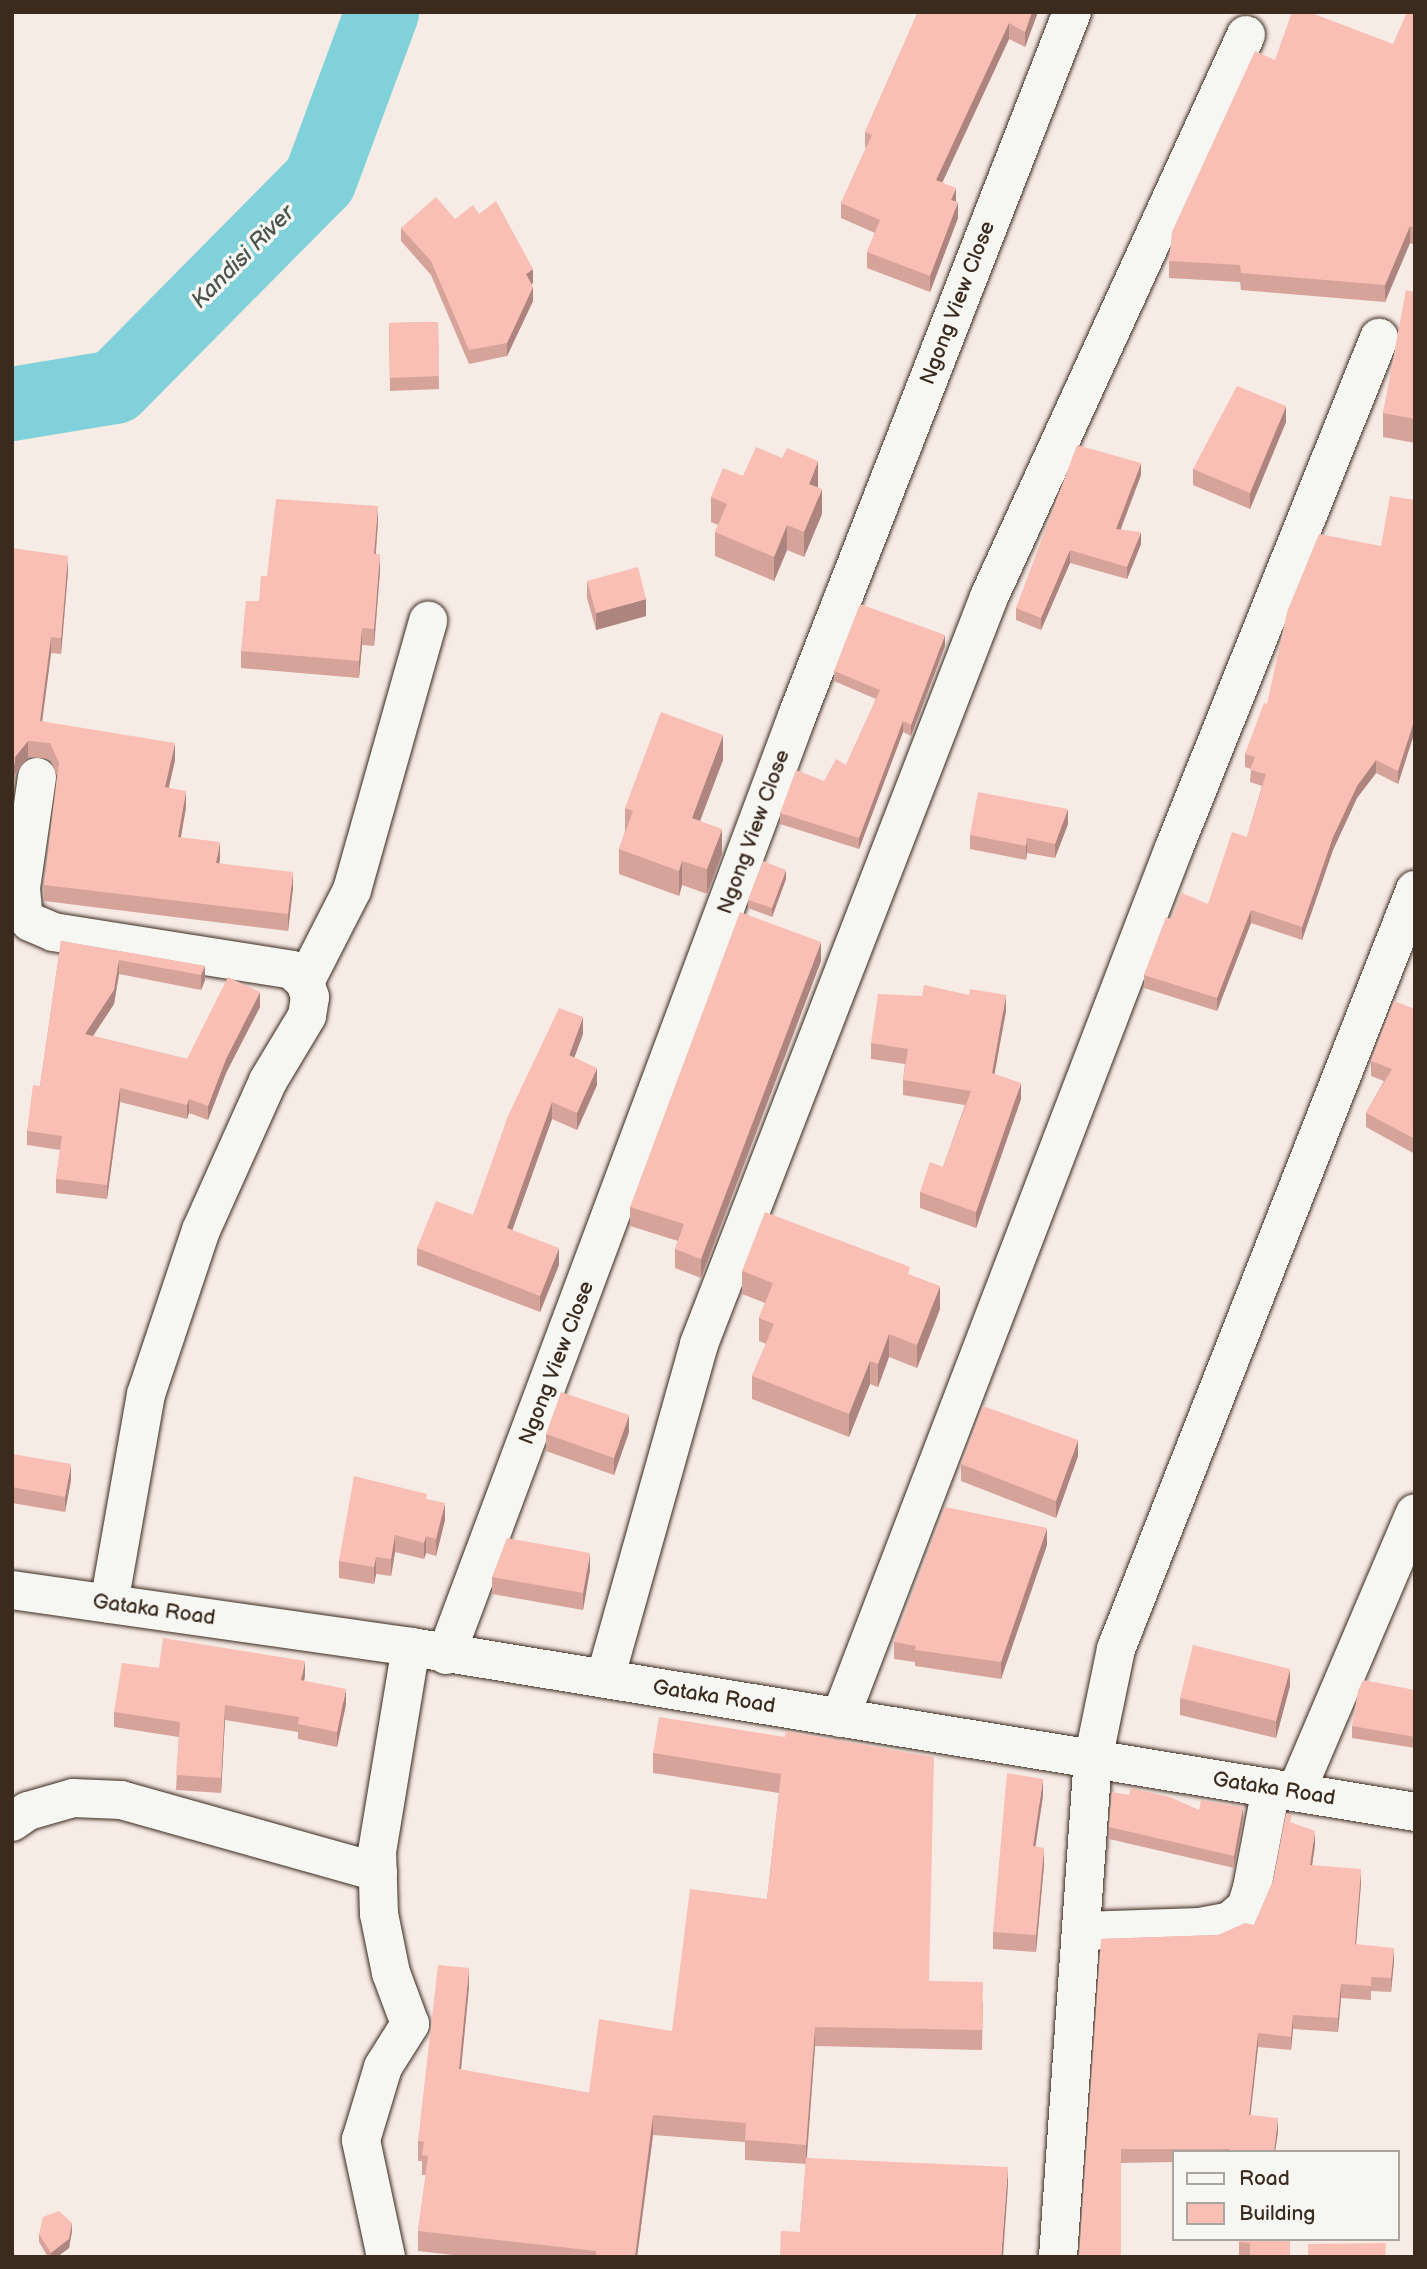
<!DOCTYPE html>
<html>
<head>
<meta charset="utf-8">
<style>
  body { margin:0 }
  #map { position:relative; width:1427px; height:2269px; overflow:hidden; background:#f7ebe6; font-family:"Balsamiq Sans",sans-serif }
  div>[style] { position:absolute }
  .river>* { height:74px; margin:-37px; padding:0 37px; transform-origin:37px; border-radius:37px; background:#80d1da }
  .roads { filter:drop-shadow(0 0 2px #3b2a1e) drop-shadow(0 0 2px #3b2a1e) }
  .minor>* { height:38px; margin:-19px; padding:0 19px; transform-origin:19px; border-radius:19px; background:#f6f6f2 }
  .wall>* { inset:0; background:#d6a39b }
  .shaded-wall>* { inset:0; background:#ae857e }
  .building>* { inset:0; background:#f9beb4 }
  span { translate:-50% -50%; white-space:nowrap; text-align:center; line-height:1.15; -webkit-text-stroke:7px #f6f6f2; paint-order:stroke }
  .street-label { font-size:21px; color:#3b2a1e }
  .water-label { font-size:23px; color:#4c544d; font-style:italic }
  .frame { position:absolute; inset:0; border:14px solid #3b2a1e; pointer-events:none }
  .legend { position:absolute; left:1172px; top:2150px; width:228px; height:91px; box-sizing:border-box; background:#f6f6f2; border:2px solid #aba49d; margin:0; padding:9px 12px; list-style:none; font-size:21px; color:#3b2a1e }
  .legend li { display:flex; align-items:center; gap:14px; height:35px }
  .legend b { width:35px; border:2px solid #aba49d }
</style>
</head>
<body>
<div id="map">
  <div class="river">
    <i style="left:12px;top:404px;width:104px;rotate:-9.4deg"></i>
    <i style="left:115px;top:387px;width:291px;rotate:-45.3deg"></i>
    <i style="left:320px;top:180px;width:179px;rotate:-69.7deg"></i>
  </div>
  <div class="roads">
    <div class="minor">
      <i style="left:37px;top:777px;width:112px;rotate:98.2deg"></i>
      <i style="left:21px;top:888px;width:25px;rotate:85deg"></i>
      <i style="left:23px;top:913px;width:11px;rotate:52deg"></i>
      <i style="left:30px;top:922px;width:25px;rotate:23deg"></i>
      <i style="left:53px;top:932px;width:242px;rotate:9deg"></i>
      <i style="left:292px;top:970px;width:18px;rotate:43deg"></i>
      <i style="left:305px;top:982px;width:16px;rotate:72deg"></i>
      <i style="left:310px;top:997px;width:19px;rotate:99deg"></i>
      <i style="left:307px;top:1016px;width:76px;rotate:121deg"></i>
      <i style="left:268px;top:1081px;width:163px;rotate:114.2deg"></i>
      <i style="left:201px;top:1230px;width:173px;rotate:108.5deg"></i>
      <i style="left:146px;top:1394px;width:213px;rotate:100deg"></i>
      <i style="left:305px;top:982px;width:103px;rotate:-62.9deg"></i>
      <i style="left:352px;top:890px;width:280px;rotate:-74.2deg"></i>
      <i style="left:12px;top:1590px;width:403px;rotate:8.1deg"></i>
      <i style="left:411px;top:1647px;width:1017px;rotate:9.33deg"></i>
      <i style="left:446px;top:1655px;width:1002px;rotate:-69.5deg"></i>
      <i style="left:797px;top:716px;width:756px;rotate:-68.66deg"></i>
      <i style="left:605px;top:1679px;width:348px;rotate:-74.3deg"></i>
      <i style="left:699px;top:1344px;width:801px;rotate:-68.78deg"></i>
      <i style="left:989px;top:597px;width:618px;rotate:-65.43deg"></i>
      <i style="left:840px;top:1718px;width:932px;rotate:-69deg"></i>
      <i style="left:1174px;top:848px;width:550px;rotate:-68.1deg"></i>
      <i style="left:1296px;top:1792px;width:303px;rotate:-66.9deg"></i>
      <i style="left:12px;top:1822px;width:19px;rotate:-35deg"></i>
      <i style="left:28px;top:1811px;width:47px;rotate:-16.1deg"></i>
      <i style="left:73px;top:1798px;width:48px;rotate:2.4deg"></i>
      <i style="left:121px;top:1800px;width:267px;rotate:15.7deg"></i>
      <i style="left:1081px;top:1931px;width:119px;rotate:-1.9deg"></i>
      <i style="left:1200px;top:1927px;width:31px;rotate:-11deg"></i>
      <i style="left:1230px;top:1921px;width:21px;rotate:-41deg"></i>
      <i style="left:1246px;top:1907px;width:20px;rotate:-72deg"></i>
      <i style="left:1252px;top:1888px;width:102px;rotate:-79.2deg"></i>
      <i style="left:386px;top:2257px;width:120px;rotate:-102.1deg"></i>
      <i style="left:361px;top:2140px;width:76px;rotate:-73.2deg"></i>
      <i style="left:383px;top:2067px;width:51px;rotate:-57.9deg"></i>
      <i style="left:410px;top:2024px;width:54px;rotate:-110.4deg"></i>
      <i style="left:391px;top:1973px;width:60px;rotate:-101.5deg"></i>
      <i style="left:379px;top:1914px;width:62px;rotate:-91.8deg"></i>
      <i style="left:377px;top:1852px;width:208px;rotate:-80.6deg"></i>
      <i style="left:1058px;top:2257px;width:498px;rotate:-86deg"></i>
      <i style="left:1093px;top:1760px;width:113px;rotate:-78.3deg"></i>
      <i style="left:1116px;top:1649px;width:816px;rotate:-68.5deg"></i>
    </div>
  </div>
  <div class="wall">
    <i style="clip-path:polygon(918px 12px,1038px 12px,1025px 47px,1009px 39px,942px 183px,956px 201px,958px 218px,930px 292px,867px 268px,867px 252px,875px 233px,841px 218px,841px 203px,866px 148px,865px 147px,865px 132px)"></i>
    <i style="clip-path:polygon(1415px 12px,1415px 245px,1410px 243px,1385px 302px,1241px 290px,1240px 282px,1169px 278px,1169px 261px,1275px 60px,1393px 44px)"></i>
    <i style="clip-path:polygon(455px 219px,533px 283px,532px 284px,533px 301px,507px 356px,469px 364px,431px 275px,401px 241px,401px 228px)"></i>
    <i style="clip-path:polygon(1415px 292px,1415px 443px,1383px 437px,1383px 413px)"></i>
    <i style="clip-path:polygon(438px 322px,439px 389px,390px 391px,389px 323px)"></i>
    <i style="clip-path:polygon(1286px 422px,1250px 509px,1193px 485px,1193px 469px)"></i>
    <i style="clip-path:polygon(1141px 475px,1121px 529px,1141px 544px,1127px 579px,1070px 563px,1041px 630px,1016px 620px,1016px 608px)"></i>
    <i style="clip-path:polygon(743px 476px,818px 486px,818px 487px,822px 514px,804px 557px,787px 550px,774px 581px,715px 556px,715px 532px,718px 525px,711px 522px,711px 497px)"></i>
    <i style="clip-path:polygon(1415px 500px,1415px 731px,1398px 784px,1376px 773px,1357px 798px,1333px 850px,1302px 940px,1251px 923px,1217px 1011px,1144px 988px,1144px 975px,1171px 919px,1208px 904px,1247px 837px,1262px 786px,1250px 782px,1251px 769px,1245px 767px,1245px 754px,1267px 704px)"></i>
    <i style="clip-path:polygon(378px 522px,376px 554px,380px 571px,374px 646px,362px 645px,359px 678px,241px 668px,241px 651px,259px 601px,267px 576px)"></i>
    <i style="clip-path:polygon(12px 548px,68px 572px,61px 654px,51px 653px,42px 721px,175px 760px,169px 787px,186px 807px,181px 837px,220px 859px,219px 863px,293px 888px,288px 931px,44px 901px,44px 885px,57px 776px,50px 759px,28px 757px,15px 774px)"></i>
    <i style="clip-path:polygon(587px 581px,646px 616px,596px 630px,587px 598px)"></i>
    <i style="clip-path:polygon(945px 646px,911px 736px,903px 732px,859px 849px,780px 824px,780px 813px,846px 765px,876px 699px,834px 681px,834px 671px)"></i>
    <i style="clip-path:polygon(723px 760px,700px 821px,722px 854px,707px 894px,682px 885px,679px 896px,619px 874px,619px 849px,625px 832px,625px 808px)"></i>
    <i style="clip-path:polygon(1068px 824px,1055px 858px,1027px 853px,1026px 860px,970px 849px,970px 835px)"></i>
    <i style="clip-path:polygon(786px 879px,772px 917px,748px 908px,748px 900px)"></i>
    <i style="clip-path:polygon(61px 941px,205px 966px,205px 980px,201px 990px,119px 974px,114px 1004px,93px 1036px,187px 1059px,260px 1007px,226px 1073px,208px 1120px,189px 1113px,187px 1119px,120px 1102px,107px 1199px,56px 1193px,56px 1179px,60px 1150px,27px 1145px,27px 1131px,40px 1086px)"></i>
    <i style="clip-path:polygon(821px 961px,701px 1278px,675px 1268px,675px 1249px,678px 1241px,630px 1226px,630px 1207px)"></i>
    <i style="clip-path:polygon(1415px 1009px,1415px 1154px,1366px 1127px,1366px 1113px,1384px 1081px,1371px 1076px,1371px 1061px)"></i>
    <i style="clip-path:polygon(1006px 1011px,994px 1074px,1021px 1099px,976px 1228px,920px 1208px,920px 1192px,943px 1167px,965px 1105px,903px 1095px,903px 1080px,905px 1064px,871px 1059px,871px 1043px)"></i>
    <i style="clip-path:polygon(583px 1034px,574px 1058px,597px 1085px,577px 1130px,552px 1119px,512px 1230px,559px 1265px,540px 1312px,417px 1265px,417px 1248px,473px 1215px)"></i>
    <i style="clip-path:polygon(742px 1271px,910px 1275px,940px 1309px,917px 1368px,889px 1357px,878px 1387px,870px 1384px,849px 1437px,752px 1399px,752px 1376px,766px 1344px,759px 1341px,759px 1318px,765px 1303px,742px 1294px)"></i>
    <i style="clip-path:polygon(629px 1432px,614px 1475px,546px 1451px,546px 1434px)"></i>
    <i style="clip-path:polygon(12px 1454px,71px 1480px,65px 1512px,12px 1503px)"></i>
    <i style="clip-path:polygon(1078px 1456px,1056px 1518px,961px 1481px,961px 1464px)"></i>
    <i style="clip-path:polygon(427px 1499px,445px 1520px,436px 1556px,426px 1553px,424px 1559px,395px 1552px,391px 1576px,376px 1574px,374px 1584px,339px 1578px,339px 1561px)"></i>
    <i style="clip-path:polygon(1047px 1545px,1001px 1679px,915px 1666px,915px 1662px,894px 1659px,894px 1642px)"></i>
    <i style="clip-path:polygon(590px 1570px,583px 1610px,492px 1594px,492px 1577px)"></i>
    <i style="clip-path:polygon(159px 1668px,305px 1676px,304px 1681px,346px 1704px,337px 1747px,298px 1739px,298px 1732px,225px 1720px,221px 1793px,176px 1790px,179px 1737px,114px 1727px,114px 1712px)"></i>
    <i style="clip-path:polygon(1290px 1686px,1276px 1738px,1180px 1715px,1180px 1698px)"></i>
    <i style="clip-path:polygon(1415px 1690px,1415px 1748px,1352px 1738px,1352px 1726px)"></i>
    <i style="clip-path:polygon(785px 1737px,929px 1981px,983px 2002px,982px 2050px,815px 2046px,807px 2158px,1008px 2186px,800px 2232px,806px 2164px,745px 2160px,745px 2142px,653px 2135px,637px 2257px,470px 2257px,418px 2251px,418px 2231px,426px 2175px,422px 2175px,422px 2161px,418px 2161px,418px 2141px,469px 1987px,461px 2070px,589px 2093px,672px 2031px,767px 1899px,779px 1793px,653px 1773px,653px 1753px)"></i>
    <i style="clip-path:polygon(1043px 1796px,1035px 1846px,1044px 1865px,1036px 1952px,993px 1949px,993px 1932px)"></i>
    <i style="clip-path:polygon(1199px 1810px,1243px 1819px,1234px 1868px,1109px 1839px,1109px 1827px)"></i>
    <i style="clip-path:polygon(1292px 1823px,1315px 1845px,1312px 1865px,1361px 1883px,1356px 1944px,1394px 1961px,1391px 1992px,1371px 1991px,1371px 2000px,1341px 1998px,1338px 2032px,1293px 2029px,1291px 2050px,1258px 2047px,1250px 2115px,1278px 2132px,1275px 2152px,1173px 2152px,1173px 2162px,1121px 2163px,1101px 1939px,1218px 1935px,1254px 1925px,1273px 1881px)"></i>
    <i style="clip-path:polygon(72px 2231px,69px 2248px,57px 2257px,48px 2257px,39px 2242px,39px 2234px)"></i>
    <i style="clip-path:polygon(1239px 2239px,1290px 2239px,1290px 2257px,1239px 2256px)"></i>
  </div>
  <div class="shaded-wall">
    <i style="clip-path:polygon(1032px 12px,1038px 12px,1025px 47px,1025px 32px)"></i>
    <i style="clip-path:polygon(1009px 23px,1009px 39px,936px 196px,936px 180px)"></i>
    <i style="clip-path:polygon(956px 188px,956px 203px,951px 200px)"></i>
    <i style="clip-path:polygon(958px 202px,958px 218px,930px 292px,930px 276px)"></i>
    <i style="clip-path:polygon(1410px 226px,1410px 243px,1385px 302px,1385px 285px)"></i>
    <i style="clip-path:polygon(533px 269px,533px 283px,526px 287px,526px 274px)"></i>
    <i style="clip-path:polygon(533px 287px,533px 301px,507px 356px,507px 343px)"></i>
    <i style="clip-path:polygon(1286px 406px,1286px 422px,1250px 509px,1250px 493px)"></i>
    <i style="clip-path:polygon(818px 461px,818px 486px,809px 508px,809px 484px)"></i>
    <i style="clip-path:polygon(1141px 463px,1141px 475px,1116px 541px,1116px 529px)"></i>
    <i style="clip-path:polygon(822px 489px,822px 514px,804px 557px,804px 532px)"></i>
    <i style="clip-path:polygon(378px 506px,378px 522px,374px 571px,374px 554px)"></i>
    <i style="clip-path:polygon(787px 525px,787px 550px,774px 581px,774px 557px)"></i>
    <i style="clip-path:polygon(1141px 532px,1141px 544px,1127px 579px,1127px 567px)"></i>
    <i style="clip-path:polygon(1070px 550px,1070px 563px,1041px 630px,1041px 618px)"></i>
    <i style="clip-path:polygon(380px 554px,380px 571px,374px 646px,374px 629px)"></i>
    <i style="clip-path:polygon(68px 556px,68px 572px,61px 654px,61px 638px)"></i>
    <i style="clip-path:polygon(646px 599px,646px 616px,596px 630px,596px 613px)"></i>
    <i style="clip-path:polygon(362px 628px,362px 645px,359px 678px,359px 661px)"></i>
    <i style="clip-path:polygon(945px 635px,945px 646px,911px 736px,911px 725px)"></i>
    <i style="clip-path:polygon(51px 637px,51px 653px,40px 738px,40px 721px)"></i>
    <i style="clip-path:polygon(1415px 718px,1415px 731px,1398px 784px,1398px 771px)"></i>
    <i style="clip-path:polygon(903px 721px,903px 732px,859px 849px,859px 838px)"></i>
    <i style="clip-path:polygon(723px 735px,723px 760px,692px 842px,692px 818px)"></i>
    <i style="clip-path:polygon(28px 741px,28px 757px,15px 774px,12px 800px,12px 783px,15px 757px)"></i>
    <i style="clip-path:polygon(175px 743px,175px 760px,165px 803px,165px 787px)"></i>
    <i style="clip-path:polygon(1376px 760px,1376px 773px,1357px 798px,1333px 850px,1302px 940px,1302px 927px,1333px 837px,1357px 786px)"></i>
    <i style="clip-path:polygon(186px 791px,186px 807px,178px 853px,178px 837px)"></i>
    <i style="clip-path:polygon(1068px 809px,1068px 824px,1055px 858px,1055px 844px)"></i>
    <i style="clip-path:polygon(722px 829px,722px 854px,707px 894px,707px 869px)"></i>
    <i style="clip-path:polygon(1027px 838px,1027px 853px,1026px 860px,1026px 846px)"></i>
    <i style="clip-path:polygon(220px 842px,220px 859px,216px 879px,216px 863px)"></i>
    <i style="clip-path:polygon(682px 861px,682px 885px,679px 896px,679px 871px)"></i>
    <i style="clip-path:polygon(786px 870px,786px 879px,772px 917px,772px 908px)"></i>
    <i style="clip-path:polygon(293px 872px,293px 888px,288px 931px,288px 914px)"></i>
    <i style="clip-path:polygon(1251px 910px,1251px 923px,1217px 1011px,1217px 998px)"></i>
    <i style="clip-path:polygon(821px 942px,821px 961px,701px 1278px,701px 1259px)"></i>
    <i style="clip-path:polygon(119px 960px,119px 974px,114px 1004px,85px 1048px,85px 1034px)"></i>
    <i style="clip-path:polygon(205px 966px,205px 980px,201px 990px,201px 975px)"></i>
    <i style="clip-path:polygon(260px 992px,260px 1007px,226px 1073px,208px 1120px,208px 1106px,226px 1059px)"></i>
    <i style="clip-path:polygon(1006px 995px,1006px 1011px,992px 1088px,992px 1073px)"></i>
    <i style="clip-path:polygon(583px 1017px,583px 1034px,569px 1072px,569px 1055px)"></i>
    <i style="clip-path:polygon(597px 1068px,597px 1085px,577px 1130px,577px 1113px)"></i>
    <i style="clip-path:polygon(1021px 1083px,1021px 1099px,976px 1228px,976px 1212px)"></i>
    <i style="clip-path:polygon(120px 1088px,120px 1102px,107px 1199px,107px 1185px)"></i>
    <i style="clip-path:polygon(189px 1099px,189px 1113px,187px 1119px,187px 1105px)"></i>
    <i style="clip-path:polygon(552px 1102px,552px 1119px,507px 1245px,507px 1228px)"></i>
    <i style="clip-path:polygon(559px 1248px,559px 1265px,540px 1312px,540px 1296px)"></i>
    <i style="clip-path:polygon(940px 1286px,940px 1309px,917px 1368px,917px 1345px)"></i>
    <i style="clip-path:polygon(889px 1334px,889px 1357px,878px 1387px,878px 1364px)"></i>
    <i style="clip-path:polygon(870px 1361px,870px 1384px,849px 1437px,849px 1414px)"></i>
    <i style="clip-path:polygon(629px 1415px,629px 1432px,614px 1475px,614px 1458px)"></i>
    <i style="clip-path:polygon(1078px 1440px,1078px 1456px,1056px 1518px,1056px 1501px)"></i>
    <i style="clip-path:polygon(71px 1464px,71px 1480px,65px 1512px,65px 1497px)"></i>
    <i style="clip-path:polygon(445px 1503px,445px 1520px,436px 1556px,436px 1539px)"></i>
    <i style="clip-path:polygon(1047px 1528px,1047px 1545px,1001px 1679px,1001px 1662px)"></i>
    <i style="clip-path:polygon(395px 1535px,395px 1552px,391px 1576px,391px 1559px)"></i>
    <i style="clip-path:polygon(426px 1536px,426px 1553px,424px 1559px,424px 1543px)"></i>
    <i style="clip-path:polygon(590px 1553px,590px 1570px,583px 1610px,583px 1593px)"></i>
    <i style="clip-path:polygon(376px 1557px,376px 1574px,374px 1584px,374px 1567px)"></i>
    <i style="clip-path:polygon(305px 1661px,305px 1676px,301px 1695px,301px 1680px)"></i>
    <i style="clip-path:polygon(1290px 1669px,1290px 1686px,1276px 1738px,1276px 1721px)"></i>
    <i style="clip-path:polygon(346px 1689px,346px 1704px,337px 1747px,337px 1732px)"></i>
    <i style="clip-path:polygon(225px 1705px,225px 1720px,221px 1793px,221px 1778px)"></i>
    <i style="clip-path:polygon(1043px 1779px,1043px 1796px,1033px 1863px,1033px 1846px)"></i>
    <i style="clip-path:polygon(1243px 1807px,1243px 1819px,1234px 1868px,1234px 1856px)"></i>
    <i style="clip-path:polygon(1315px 1831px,1315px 1845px,1310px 1879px,1310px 1865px)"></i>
    <i style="clip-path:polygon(1044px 1848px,1044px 1865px,1036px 1952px,1036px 1935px)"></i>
    <i style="clip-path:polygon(1361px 1869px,1361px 1883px,1355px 1958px,1355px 1944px)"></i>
    <i style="clip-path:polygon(1394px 1948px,1394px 1961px,1391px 1992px,1391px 1978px)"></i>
    <i style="clip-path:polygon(469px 1968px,469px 1987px,459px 2089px,459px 2069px)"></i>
    <i style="clip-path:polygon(1341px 1984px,1341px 1998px,1338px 2032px,1338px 2018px)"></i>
    <i style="clip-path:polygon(1293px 2015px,1293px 2029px,1291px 2050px,1291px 2037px)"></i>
    <i style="clip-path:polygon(815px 2027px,815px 2046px,806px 2165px,806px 2145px)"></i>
    <i style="clip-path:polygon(1258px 2033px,1258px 2047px,1249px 2129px,1249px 2115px)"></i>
    <i style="clip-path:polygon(653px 2115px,653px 2135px,637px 2257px,635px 2257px)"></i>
    <i style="clip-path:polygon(1278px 2118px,1278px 2132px,1275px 2152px,1274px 2152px)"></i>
    <i style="clip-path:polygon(1008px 2167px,1008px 2186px,1003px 2257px,1001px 2257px)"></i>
    <i style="clip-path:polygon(72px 2223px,72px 2231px,69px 2248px,57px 2257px,51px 2257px,51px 2253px)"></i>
  </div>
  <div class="building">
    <i style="clip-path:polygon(918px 12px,1032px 12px,1025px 32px,1009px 23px,936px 180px,956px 188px,951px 200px,958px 202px,930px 276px,867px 252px,880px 220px,841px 203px,872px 135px,865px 132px)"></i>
    <i style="clip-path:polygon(1292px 12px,1309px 12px,1393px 44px,1407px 12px,1415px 12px,1415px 228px,1410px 226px,1385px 285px,1241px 273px,1240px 265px,1169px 261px,1172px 232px,1255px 51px,1275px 60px)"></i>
    <i style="clip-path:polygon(436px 197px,455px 219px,473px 205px,479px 214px,496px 201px,533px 269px,526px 274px,533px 287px,507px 343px,469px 350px,431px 261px,401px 228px)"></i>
    <i style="clip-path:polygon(1406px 290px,1415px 292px,1415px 419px,1383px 413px)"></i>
    <i style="clip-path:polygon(438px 322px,439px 376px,390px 378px,389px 323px)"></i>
    <i style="clip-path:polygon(1237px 386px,1286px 406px,1250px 493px,1193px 469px)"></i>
    <i style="clip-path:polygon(1077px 445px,1141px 463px,1116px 529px,1141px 532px,1127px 567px,1070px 550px,1041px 618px,1016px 608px)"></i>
    <i style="clip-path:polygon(756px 447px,782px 458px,787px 448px,818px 461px,809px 484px,822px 489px,804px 532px,787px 525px,774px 557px,715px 532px,727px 504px,711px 497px,723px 468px,743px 476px)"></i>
    <i style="clip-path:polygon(1390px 496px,1415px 500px,1415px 718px,1398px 771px,1376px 760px,1357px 786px,1333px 837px,1302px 927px,1251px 910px,1217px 998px,1144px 975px,1166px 917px,1171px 919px,1182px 893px,1208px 904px,1232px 832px,1247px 837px,1266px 774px,1250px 770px,1255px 757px,1245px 754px,1264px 703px,1267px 704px,1287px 612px,1319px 534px,1381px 546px)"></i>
    <i style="clip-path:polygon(276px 499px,378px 506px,374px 554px,380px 554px,374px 629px,362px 628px,359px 661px,241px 651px,246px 601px,259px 601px,261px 576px,267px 576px)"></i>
    <i style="clip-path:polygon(12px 548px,68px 556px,61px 638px,51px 637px,40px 721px,175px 743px,165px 787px,186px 791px,178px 837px,220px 842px,216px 863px,293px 872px,288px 914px,44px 885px,59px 763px,50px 743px,28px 741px,15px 757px,12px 783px)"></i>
    <i style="clip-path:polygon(638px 567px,646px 599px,596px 613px,587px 581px)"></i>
    <i style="clip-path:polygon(860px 604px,945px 635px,911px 725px,903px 721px,859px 838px,780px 813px,796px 770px,824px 781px,836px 759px,846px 765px,880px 690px,834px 671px)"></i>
    <i style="clip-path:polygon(661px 712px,723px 735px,692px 818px,722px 829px,707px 869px,682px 861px,679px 871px,619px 849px,633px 811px,625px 808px)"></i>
    <i style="clip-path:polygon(978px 792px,1068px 809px,1055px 844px,1027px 838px,1026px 846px,970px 835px)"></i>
    <i style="clip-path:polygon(763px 861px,786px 870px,772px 908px,748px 900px)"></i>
    <i style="clip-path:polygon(740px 912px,821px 942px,701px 1259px,675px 1249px,684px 1224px,630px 1207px)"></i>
    <i style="clip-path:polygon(61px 941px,205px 966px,201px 975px,119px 960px,114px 990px,85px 1034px,187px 1059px,228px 977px,260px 992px,226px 1059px,208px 1106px,189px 1099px,187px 1105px,120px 1088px,107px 1185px,56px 1179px,62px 1136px,27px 1131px,33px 1085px,40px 1086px)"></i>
    <i style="clip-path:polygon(924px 985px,969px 995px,970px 989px,1006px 995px,992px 1073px,1021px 1083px,976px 1212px,920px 1192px,930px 1162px,943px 1167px,971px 1091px,903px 1080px,908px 1049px,871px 1043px,878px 994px,922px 996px)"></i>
    <i style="clip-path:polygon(1394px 1001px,1415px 1009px,1415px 1139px,1366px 1113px,1392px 1069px,1371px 1061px)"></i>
    <i style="clip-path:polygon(559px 1008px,583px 1017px,569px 1055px,597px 1068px,577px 1113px,552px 1102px,507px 1228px,559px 1248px,540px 1296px,417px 1248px,436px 1201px,473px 1215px,508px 1116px)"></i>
    <i style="clip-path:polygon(765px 1212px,910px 1267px,908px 1274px,940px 1286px,917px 1345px,889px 1334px,878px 1364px,870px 1361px,849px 1414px,752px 1376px,774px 1324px,759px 1318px,773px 1283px,742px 1271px)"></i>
    <i style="clip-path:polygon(561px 1392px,629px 1415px,614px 1458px,546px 1434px)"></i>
    <i style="clip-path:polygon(983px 1406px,1078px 1440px,1056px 1501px,961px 1464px)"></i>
    <i style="clip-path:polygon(12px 1454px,71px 1464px,65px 1497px,12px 1487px)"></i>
    <i style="clip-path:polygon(354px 1476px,427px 1494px,426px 1499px,445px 1503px,436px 1539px,426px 1536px,424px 1543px,395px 1535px,391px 1559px,376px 1557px,374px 1567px,339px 1561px)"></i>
    <i style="clip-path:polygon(945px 1507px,1047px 1528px,1001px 1662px,915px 1650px,916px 1646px,894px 1642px)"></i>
    <i style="clip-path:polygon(507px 1538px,590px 1553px,583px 1593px,492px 1577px)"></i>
    <i style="clip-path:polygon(163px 1638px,305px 1661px,301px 1680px,346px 1689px,337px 1732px,298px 1724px,299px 1717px,225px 1705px,221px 1778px,176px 1775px,180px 1722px,114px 1712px,122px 1663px,159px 1668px)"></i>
    <i style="clip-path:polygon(1193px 1645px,1290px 1669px,1276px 1721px,1180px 1698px)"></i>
    <i style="clip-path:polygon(1363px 1680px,1415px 1690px,1415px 1737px,1352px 1726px,1358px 1691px)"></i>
    <i style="clip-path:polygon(659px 1717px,785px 1737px,786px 1731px,934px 1757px,929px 1981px,983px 1982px,982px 2030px,815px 2027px,806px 2145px,745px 2140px,746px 2123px,653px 2115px,635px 2257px,596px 2257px,596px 2251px,418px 2231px,428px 2156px,422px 2155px,424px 2142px,418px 2141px,438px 1965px,469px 1968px,459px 2069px,589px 2093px,599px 2019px,672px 2031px,690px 1889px,767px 1899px,781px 1774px,653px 1753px)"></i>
    <i style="clip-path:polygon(1007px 1773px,1043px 1779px,1033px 1846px,1044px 1848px,1036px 1935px,993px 1932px)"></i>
    <i style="clip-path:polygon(1131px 1788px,1170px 1797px,1199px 1810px,1201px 1800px,1243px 1807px,1234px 1856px,1109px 1827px,1112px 1792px,1129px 1795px)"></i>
    <i style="clip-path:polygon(1286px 1813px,1292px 1815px,1290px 1822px,1315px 1831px,1310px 1865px,1361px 1869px,1355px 1944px,1394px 1948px,1391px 1978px,1371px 1977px,1371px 1986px,1341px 1984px,1338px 2018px,1293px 2015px,1291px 2037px,1258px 2033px,1249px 2115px,1278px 2118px,1274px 2152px,1230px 2152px,1230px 2149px,1121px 2149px,1121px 2257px,1079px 2257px,1101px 1939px,1218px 1935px,1245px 1923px,1254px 1925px,1273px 1881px)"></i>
    <i style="clip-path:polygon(806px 2158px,1008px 2167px,1001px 2257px,780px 2257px,781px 2231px,800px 2232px)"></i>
    <i style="clip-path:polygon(59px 2211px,72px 2223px,69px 2239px,51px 2253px,39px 2234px,43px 2217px)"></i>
    <i style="clip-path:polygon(1239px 2239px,1290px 2239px,1290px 2256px,1250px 2256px,1250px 2243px,1239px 2242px)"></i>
    <i style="clip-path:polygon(1386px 2243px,1385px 2257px,1308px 2257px,1308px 2244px)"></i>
  </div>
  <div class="street-label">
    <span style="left:958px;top:303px;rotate:-69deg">Ngong View Close</span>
    <span style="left:754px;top:832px;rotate:-70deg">Ngong View Close</span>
    <span style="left:557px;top:1363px;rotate:-69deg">Ngong View Close</span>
    <span style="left:154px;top:1610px;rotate:8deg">Gataka Road</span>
    <span style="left:714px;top:1697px;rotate:9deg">Gataka Road</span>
    <span style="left:1274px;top:1789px;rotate:9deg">Gataka Road</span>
  </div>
  <div class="water-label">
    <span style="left:243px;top:257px;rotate:-45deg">Kandisi River</span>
  </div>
  <div class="frame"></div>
  <ul class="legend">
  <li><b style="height:9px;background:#f6f6f2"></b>Road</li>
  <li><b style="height:19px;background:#f9beb4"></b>Building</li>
  </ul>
</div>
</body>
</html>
